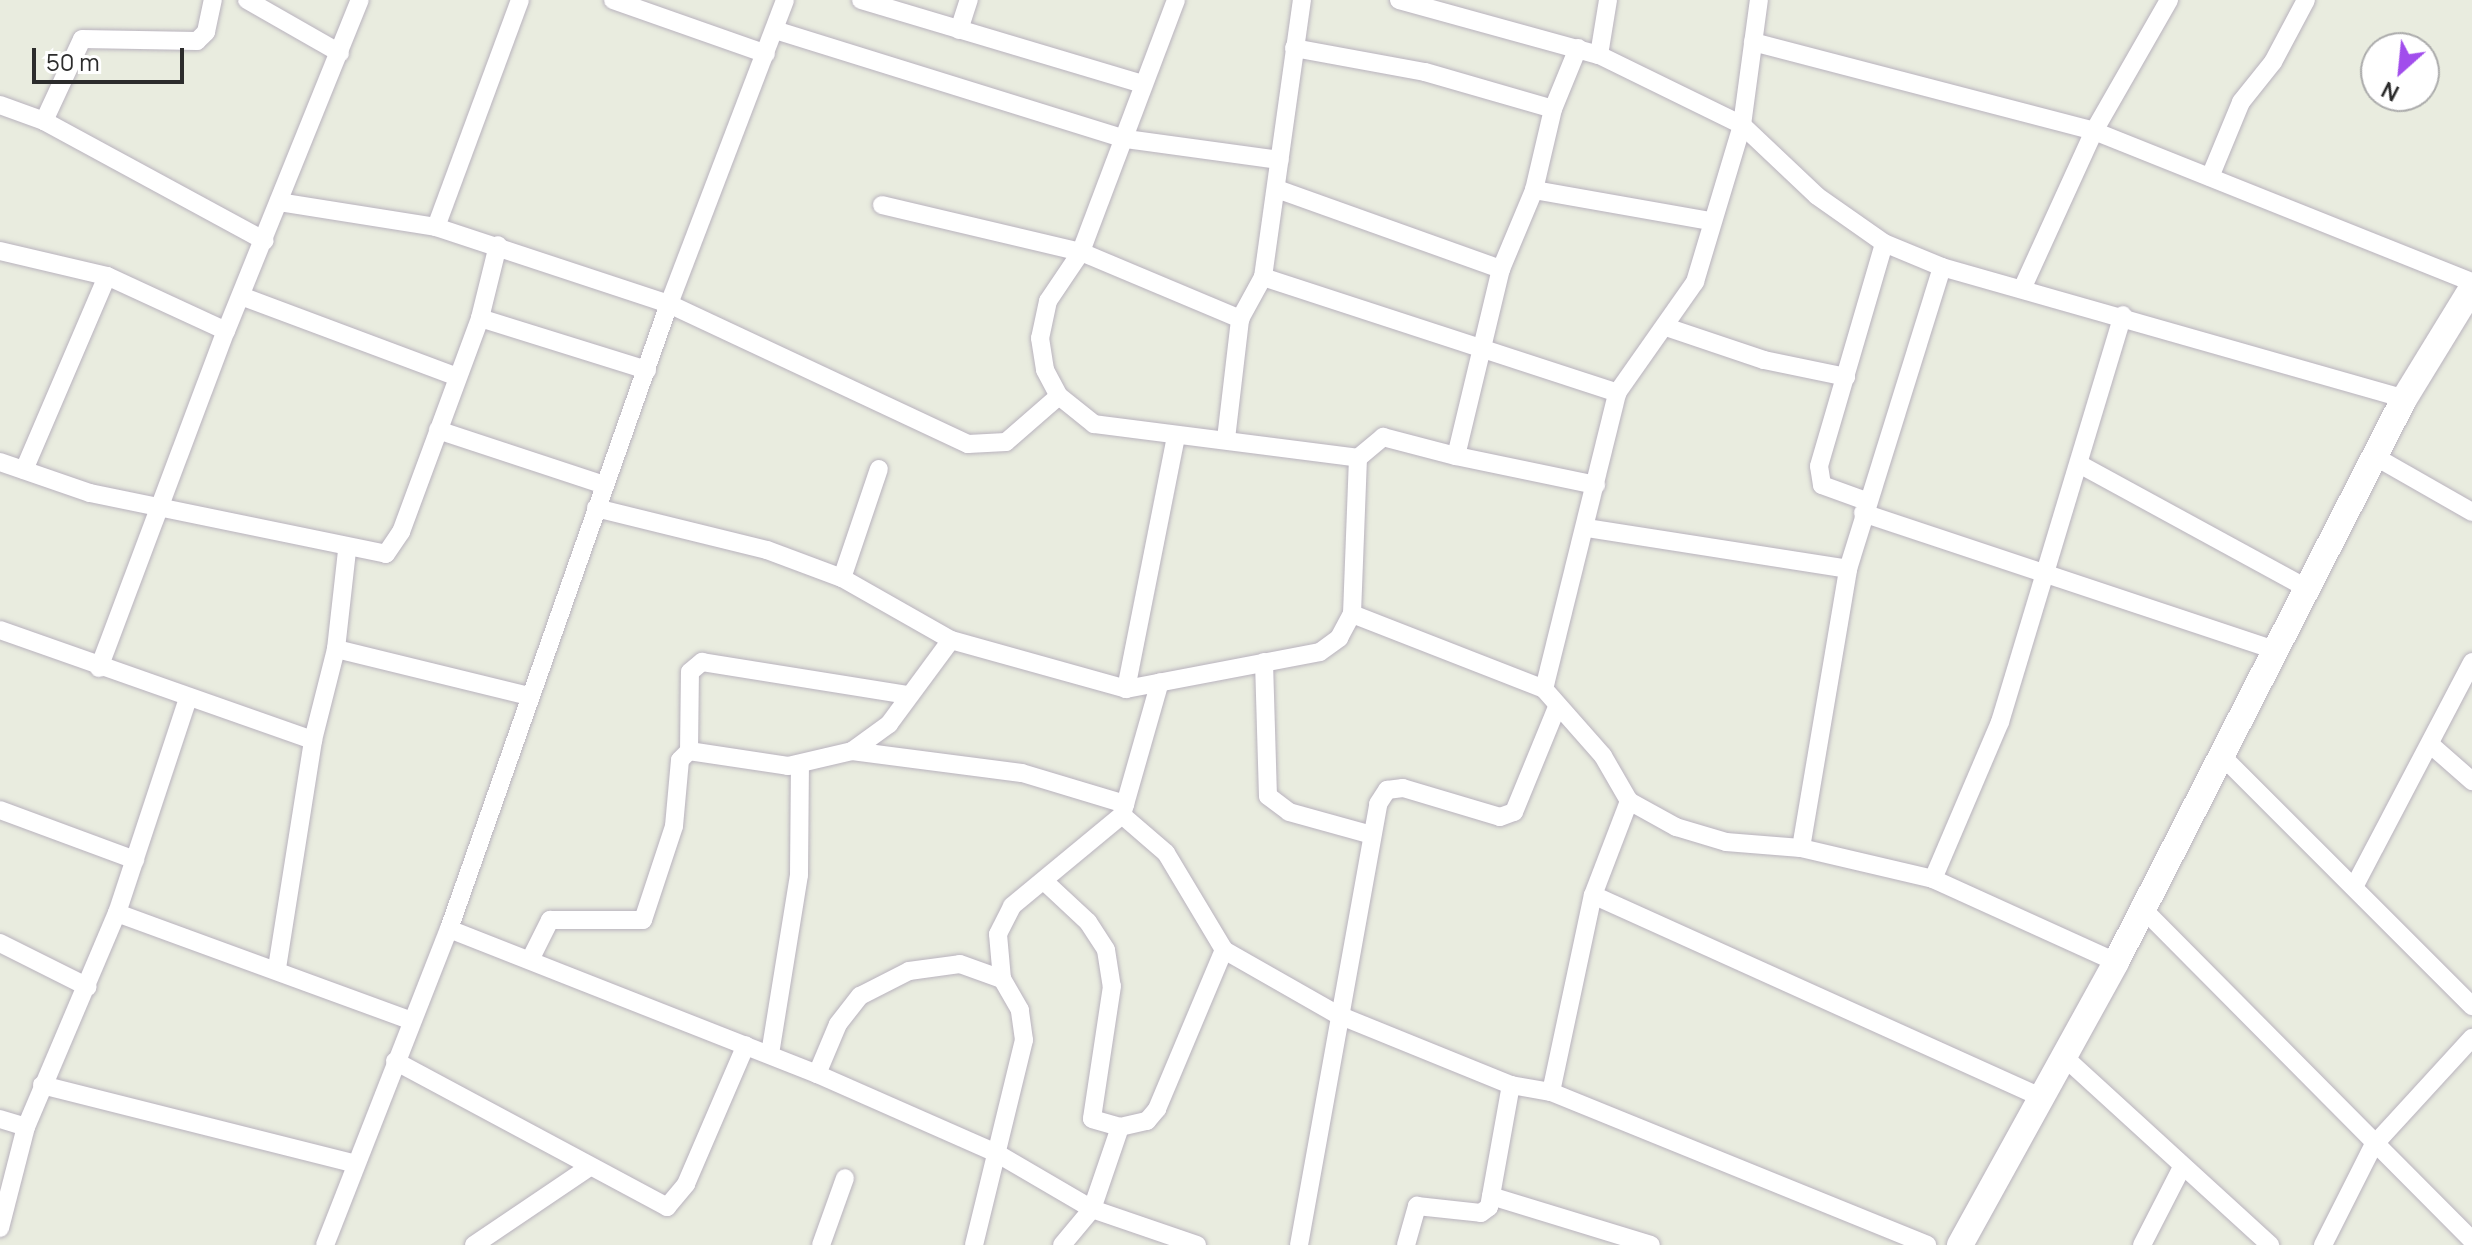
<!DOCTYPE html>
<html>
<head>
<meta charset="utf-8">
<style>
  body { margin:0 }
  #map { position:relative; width:2472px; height:1245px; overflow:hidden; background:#e9ecdf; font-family:Manrope,sans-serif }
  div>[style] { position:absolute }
  .roads { filter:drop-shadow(0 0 2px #b9b3be) drop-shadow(0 0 2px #b9b3be) }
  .street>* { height:18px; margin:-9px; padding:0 9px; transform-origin:9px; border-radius:9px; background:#fff }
  .secondary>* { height:26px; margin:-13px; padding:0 13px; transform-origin:13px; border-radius:13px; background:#fff }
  span { translate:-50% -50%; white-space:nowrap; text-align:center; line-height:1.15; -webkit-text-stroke:6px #fff; paint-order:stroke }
  .north { position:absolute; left:2360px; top:32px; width:80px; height:80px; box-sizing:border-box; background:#fff; border:2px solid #ababab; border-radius:50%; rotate:207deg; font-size:22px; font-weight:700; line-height:32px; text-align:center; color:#2c2c2c }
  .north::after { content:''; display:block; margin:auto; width:28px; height:36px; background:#a14dec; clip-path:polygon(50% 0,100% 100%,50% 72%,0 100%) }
  .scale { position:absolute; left:32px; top:48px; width:152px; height:36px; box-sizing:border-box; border:4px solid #2c2c2c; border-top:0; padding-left:10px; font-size:24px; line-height:28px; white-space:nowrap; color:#2c2c2c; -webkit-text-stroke:6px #fff; paint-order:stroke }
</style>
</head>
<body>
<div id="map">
  <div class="roads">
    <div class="street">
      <i style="left:247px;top:0;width:107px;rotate:29.7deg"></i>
      <i style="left:613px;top:0;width:162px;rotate:19.4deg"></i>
      <i style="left:861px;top:0;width:294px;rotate:16.6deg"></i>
      <i style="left:1176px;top:0;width:269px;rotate:110.7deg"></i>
      <i style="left:1081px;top:252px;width:59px;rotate:124deg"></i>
      <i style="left:1048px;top:301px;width:38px;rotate:102deg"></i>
      <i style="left:1040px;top:338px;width:32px;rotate:81deg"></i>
      <i style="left:1045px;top:370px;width:30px;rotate:62deg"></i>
      <i style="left:1059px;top:396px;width:45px;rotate:38.7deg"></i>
      <i style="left:1094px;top:424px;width:266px;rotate:7.3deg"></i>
      <i style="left:1399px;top:0;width:207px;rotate:15.4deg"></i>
      <i style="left:1599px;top:55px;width:159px;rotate:26.1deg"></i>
      <i style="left:1742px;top:125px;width:103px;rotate:43.4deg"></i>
      <i style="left:1817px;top:196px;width:82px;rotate:35deg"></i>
      <i style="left:1884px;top:243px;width:63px;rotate:22.5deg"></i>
      <i style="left:1942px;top:267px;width:480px;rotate:15.9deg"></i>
      <i style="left:775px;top:30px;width:368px;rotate:17.3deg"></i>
      <i style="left:1126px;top:139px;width:155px;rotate:7.8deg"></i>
      <i style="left:959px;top:30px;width:32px;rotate:-72deg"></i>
      <i style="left:1753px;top:42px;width:352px;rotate:14.6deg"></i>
      <i style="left:2094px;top:131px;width:407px;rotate:21.8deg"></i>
      <i style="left:1294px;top:48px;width:133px;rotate:10.4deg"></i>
      <i style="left:1425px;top:72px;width:133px;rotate:16.1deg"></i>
      <i style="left:1599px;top:55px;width:56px;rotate:-80.7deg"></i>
      <i style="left:0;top:105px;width:47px;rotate:20deg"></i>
      <i style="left:44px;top:121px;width:251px;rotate:28.5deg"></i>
      <i style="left:44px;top:121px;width:90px;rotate:-65.1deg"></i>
      <i style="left:82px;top:39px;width:115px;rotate:1deg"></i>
      <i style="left:197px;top:41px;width:13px;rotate:-45deg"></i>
      <i style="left:206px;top:32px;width:33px;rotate:-78deg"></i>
      <i style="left:2210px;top:177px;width:81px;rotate:-67.5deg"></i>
      <i style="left:2241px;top:102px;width:51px;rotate:-51.3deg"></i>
      <i style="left:2273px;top:62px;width:70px;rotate:-62deg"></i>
      <i style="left:1277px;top:189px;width:238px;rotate:19.7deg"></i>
      <i style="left:1534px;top:190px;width:179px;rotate:10deg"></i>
      <i style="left:279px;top:202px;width:159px;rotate:9deg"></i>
      <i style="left:436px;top:227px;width:245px;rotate:18.3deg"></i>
      <i style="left:669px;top:304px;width:330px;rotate:25.1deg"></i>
      <i style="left:968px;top:444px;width:38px;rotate:-3deg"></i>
      <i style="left:1006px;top:442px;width:70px;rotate:-41deg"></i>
      <i style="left:882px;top:205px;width:204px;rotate:13.3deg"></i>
      <i style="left:1081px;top:252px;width:173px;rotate:22.8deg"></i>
      <i style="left:436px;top:227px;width:242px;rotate:-69.7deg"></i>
      <i style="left:0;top:251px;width:110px;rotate:13.2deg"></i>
      <i style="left:107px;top:276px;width:131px;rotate:24.8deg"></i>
      <i style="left:1263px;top:277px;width:373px;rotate:18.1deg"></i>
      <i style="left:2022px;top:289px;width:174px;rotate:-65.5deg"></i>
      <i style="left:2094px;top:131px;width:151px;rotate:-60.2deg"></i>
      <i style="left:241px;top:296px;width:228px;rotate:20.5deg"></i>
      <i style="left:480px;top:318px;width:175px;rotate:17.3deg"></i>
      <i style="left:1666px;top:327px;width:103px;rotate:18.6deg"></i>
      <i style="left:1764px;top:360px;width:84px;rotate:11.7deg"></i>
      <i style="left:438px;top:430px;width:175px;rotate:18.3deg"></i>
      <i style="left:1226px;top:439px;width:121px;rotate:-83.3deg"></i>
      <i style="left:1240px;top:319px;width:48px;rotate:-61.3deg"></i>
      <i style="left:1263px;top:277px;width:280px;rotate:-82deg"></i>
      <i style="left:1456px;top:456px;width:143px;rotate:11.7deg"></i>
      <i style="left:2374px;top:456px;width:113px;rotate:29.7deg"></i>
      <i style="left:0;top:462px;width:95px;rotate:19deg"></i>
      <i style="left:90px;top:493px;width:302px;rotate:11.6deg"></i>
      <i style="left:386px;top:554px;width:27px;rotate:-56deg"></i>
      <i style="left:401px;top:532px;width:228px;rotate:-69.7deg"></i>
      <i style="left:480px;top:318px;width:75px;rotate:-76.1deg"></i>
      <i style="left:2079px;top:464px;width:257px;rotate:28.6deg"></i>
      <i style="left:24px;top:470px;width:211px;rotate:-66.8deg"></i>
      <i style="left:1866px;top:501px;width:47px;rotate:-160deg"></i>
      <i style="left:1822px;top:485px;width:19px;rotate:-99deg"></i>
      <i style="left:1819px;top:466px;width:232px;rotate:-73.7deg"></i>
      <i style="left:596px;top:508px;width:176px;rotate:13.8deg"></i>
      <i style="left:767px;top:550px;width:80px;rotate:20.5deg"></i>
      <i style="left:842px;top:578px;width:125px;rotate:29.6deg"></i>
      <i style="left:951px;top:640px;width:182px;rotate:15.6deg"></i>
      <i style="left:1126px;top:689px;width:197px;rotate:-10.8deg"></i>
      <i style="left:1320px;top:652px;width:24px;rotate:-36deg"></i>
      <i style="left:1339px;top:638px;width:27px;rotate:-62deg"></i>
      <i style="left:1352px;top:614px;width:156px;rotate:-87.8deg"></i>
      <i style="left:1358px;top:458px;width:33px;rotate:-40deg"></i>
      <i style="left:1383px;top:437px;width:75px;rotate:14.6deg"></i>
      <i style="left:1456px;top:456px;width:192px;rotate:-76.5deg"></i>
      <i style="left:1501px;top:269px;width:86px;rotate:-67.3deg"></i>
      <i style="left:1534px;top:190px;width:83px;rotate:-76.8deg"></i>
      <i style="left:1553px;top:109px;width:66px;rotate:-67.7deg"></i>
      <i style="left:1863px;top:513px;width:432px;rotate:18.4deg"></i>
      <i style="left:1587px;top:528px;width:264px;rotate:8.9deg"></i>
      <i style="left:842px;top:578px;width:115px;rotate:-71.3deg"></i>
      <i style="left:1352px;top:614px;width:206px;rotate:21.3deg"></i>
      <i style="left:1544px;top:689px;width:89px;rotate:48.6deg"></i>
      <i style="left:1603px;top:756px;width:52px;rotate:60deg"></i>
      <i style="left:1629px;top:801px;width:54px;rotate:29deg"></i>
      <i style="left:1676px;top:827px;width:52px;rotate:16.7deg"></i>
      <i style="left:1726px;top:842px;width:75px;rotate:4.6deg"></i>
      <i style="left:1801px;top:848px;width:136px;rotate:13.2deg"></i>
      <i style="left:1933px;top:879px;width:201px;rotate:24.4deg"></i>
      <i style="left:0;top:630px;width:332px;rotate:19.4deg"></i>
      <i style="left:336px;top:649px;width:199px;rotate:13.7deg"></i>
      <i style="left:1264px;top:662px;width:134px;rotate:88.3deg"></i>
      <i style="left:1268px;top:796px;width:26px;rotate:37deg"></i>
      <i style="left:1289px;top:812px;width:86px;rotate:15.5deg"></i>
      <i style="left:99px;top:668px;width:360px;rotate:-69.4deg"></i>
      <i style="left:226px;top:331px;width:357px;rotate:-68deg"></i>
      <i style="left:1126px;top:689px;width:258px;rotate:-78.8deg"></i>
      <i style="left:1544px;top:689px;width:305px;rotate:-76.1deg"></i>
      <i style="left:1617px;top:393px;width:136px;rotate:-54.9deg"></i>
      <i style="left:1695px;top:282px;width:164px;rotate:-73.3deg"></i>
      <i style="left:1742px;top:125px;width:126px;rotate:-82.3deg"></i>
      <i style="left:2431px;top:745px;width:55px;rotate:41.3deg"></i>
      <i style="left:689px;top:751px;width:79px;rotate:-89.3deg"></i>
      <i style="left:690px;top:672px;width:16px;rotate:-40deg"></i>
      <i style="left:702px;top:662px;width:208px;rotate:9.1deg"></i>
      <i style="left:852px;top:751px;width:171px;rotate:7.4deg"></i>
      <i style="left:1022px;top:773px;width:108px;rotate:16.8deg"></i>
      <i style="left:2219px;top:753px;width:358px;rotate:45deg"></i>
      <i style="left:0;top:810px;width:144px;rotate:20.3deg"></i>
      <i style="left:1122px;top:815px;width:58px;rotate:40.8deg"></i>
      <i style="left:1166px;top:853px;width:113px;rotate:59.1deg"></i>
      <i style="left:1224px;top:950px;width:129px;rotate:29.7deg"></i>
      <i style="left:1336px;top:1014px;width:189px;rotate:22.1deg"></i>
      <i style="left:1511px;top:1085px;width:41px;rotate:9.9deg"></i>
      <i style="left:1551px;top:1092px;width:406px;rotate:22.1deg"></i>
      <i style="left:1801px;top:848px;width:283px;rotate:-80.4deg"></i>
      <i style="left:1848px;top:569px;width:316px;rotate:-72.7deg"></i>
      <i style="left:1933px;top:879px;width:171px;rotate:-66.9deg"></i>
      <i style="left:2000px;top:722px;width:425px;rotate:-73.2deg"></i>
      <i style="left:1044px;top:881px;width:60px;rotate:43deg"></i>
      <i style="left:1088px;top:922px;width:33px;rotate:57deg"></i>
      <i style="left:1106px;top:950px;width:36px;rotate:81deg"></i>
      <i style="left:1112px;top:986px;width:134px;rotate:98.6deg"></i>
      <i style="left:1092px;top:1119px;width:29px;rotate:16deg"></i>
      <i style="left:2354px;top:887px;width:254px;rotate:-62.3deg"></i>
      <i style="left:1593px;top:895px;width:491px;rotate:24.3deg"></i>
      <i style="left:2140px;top:906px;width:471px;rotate:45.2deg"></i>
      <i style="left:117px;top:913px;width:311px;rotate:20.1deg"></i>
      <i style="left:449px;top:929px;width:396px;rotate:21.5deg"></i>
      <i style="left:817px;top:1074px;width:198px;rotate:23.8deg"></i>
      <i style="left:998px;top:1154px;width:109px;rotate:30.3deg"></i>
      <i style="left:1092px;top:1209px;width:111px;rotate:18.9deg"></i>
      <i style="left:0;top:943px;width:98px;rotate:26.6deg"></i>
      <i style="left:530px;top:960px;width:45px;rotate:-63.4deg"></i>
      <i style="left:550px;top:920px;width:93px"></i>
      <i style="left:643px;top:920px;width:99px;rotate:-71.7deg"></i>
      <i style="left:674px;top:826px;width:66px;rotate:-84.8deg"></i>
      <i style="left:680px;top:760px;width:13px;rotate:-45deg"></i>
      <i style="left:689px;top:751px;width:100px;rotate:8.6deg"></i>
      <i style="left:788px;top:766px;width:66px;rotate:-13.2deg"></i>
      <i style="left:852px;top:751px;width:46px;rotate:-36.1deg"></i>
      <i style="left:889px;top:724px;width:104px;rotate:-53.6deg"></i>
      <i style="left:277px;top:968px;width:231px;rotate:-81deg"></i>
      <i style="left:313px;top:740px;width:94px;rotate:-75.8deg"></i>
      <i style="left:336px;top:649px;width:99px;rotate:-83.6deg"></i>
      <i style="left:770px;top:1054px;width:181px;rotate:-80.8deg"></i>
      <i style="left:799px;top:875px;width:110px;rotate:-89.5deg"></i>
      <i style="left:2062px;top:1055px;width:282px;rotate:42.4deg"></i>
      <i style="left:395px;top:1061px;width:309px;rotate:28.2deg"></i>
      <i style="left:667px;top:1207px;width:30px;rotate:-50deg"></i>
      <i style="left:686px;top:1184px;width:151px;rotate:-66.7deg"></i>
      <i style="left:817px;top:1074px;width:54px;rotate:-67.2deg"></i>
      <i style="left:838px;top:1024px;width:36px;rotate:-52deg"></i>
      <i style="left:860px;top:996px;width:55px;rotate:-27deg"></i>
      <i style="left:909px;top:971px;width:51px;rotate:-7.8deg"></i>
      <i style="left:960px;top:964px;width:45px;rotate:19.7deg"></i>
      <i style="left:42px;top:1085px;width:320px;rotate:14.1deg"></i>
      <i style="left:1551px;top:1092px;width:201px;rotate:-78deg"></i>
      <i style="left:1593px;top:895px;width:101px;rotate:-69deg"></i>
      <i style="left:0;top:1119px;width:27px;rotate:17deg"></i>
      <i style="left:1491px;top:1196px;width:167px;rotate:17deg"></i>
      <i style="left:0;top:1228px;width:104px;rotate:-75.6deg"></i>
      <i style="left:26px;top:1127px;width:233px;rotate:-67deg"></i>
      <i style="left:117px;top:913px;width:226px;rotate:-71.7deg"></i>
      <i style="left:325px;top:1245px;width:339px;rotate:-68.6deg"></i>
      <i style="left:449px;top:929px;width:663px;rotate:-70.61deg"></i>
      <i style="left:669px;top:304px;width:325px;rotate:-69.1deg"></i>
      <i style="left:474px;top:1245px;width:138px;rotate:-34deg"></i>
      <i style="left:821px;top:1245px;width:71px;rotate:-70.3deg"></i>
      <i style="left:974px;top:1245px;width:211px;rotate:-76.3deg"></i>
      <i style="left:1024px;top:1040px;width:30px;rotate:-98deg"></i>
      <i style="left:1020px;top:1010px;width:36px;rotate:-120deg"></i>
      <i style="left:1002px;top:979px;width:45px;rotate:-95.1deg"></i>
      <i style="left:998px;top:934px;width:31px;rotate:-63deg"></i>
      <i style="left:1012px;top:906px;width:143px;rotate:-39.6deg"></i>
      <i style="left:1122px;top:815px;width:138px;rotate:-74.1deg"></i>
      <i style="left:1062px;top:1245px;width:47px;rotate:-50.2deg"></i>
      <i style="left:1092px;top:1209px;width:87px;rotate:-71.1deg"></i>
      <i style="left:1120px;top:1127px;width:28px;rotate:-13deg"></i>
      <i style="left:1147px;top:1121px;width:16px;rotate:-50deg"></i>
      <i style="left:1157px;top:1109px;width:173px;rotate:-67.2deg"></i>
      <i style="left:1299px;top:1245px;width:448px;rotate:-79.8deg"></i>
      <i style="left:1378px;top:804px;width:17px;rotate:-57deg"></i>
      <i style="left:1387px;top:790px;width:16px;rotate:-7deg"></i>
      <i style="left:1403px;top:788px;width:101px;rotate:16.6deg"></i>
      <i style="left:1500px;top:817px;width:15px;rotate:-20deg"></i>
      <i style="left:1514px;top:812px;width:113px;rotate:-67.7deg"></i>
      <i style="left:1406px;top:1245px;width:41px;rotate:-74.2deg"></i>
      <i style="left:1417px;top:1206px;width:64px;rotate:6.2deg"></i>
      <i style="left:1481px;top:1213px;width:10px;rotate:-37deg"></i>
      <i style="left:1489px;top:1207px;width:124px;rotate:-79.8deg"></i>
      <i style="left:2142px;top:1245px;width:85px;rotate:-62.8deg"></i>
      <i style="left:2323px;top:1245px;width:111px;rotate:-63.2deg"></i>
      <i style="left:2373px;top:1146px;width:147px;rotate:-47.5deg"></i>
    </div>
    <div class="secondary">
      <i style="left:1960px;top:1245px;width:323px;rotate:-61.1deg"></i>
      <i style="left:2116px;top:962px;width:632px;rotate:-62.91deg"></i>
      <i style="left:2404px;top:399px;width:130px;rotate:-58.5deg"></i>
    </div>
  </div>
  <div class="north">N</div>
  <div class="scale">50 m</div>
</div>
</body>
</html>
